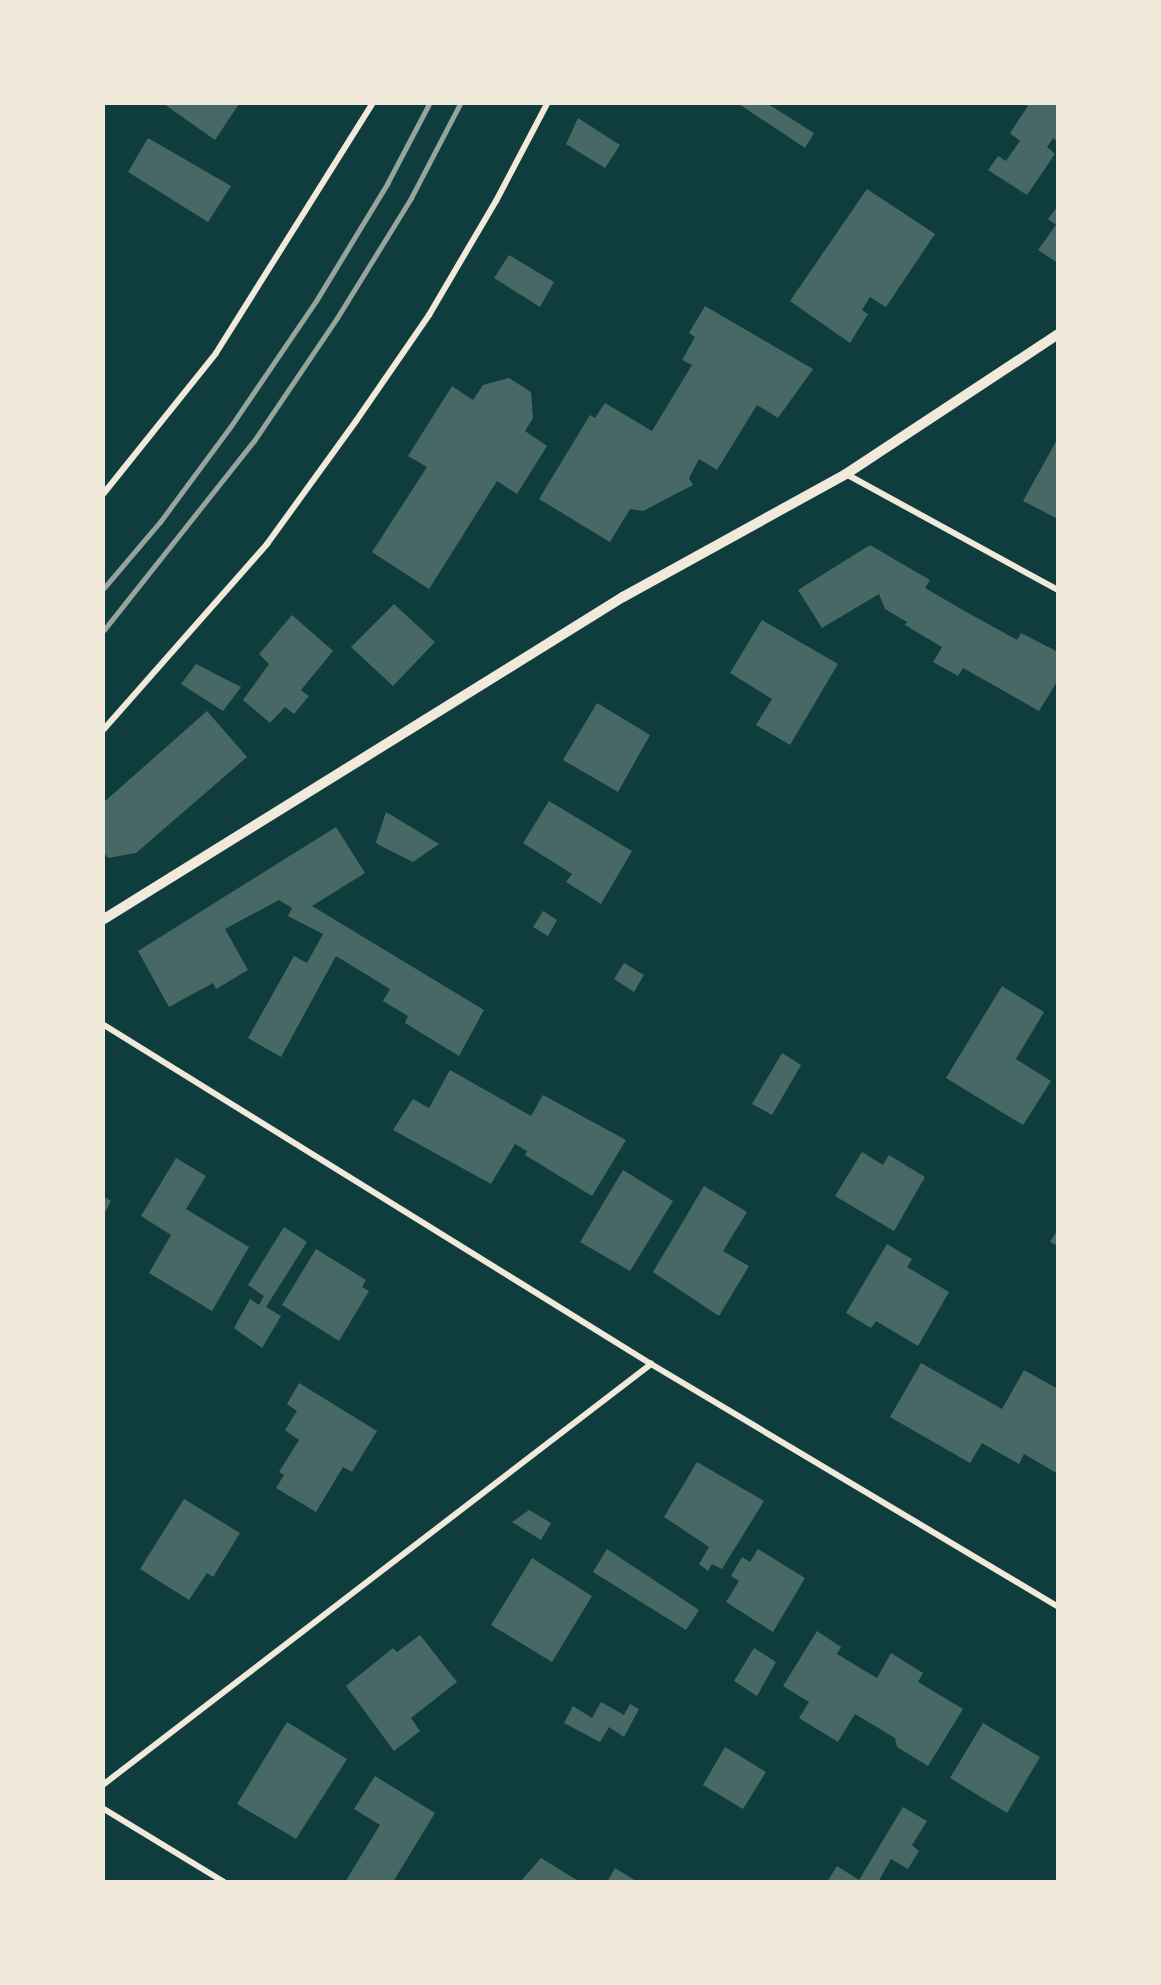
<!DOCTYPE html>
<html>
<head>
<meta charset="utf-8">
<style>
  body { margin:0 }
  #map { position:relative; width:1161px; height:1985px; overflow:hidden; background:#0f3d3e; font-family:Montserrat,sans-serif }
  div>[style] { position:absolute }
  .building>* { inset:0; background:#486865 }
  .minor>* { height:6px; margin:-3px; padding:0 3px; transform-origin:3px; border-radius:3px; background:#f1e9da }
  .tertiary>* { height:10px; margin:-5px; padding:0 5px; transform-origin:5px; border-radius:5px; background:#f1e9da }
  .rail>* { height:4.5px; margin:-2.25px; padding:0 2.25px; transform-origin:2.25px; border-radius:2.25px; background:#97a49c }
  span { translate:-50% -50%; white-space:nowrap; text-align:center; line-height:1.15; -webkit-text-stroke:6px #f1e9da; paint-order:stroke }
  .frame { position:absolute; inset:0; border:105px solid #f1e9da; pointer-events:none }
</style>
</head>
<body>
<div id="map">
  <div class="building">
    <i style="clip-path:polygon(164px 104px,239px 104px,215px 140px)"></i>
    <i style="clip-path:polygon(739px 104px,768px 104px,814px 133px,805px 148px)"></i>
    <i style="clip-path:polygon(1024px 104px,1058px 104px,1058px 142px,1053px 138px,1047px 147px,1055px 154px,1027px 195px,988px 170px,998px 156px,1006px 161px,1020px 141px,1010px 133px,1028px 106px)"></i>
    <i style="clip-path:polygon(578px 118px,620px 145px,605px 168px,566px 144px)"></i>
    <i style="clip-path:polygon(148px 138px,231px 186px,208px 222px,128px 172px)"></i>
    <i style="clip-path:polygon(867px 189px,935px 234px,886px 307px,870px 297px,862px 310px,868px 314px,850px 343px,790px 301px)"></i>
    <i style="clip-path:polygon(1058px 206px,1058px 263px,1038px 250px,1056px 225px,1048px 219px)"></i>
    <i style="clip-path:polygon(509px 255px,554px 282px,540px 307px,494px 278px)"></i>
    <i style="clip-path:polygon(705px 306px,813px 369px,778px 418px,757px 405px,717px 470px,699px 459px,689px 478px,693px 485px,643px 511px,630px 509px,610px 542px,539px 499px,590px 415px,595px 418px,605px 403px,652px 431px,692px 365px,682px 360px,695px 337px,689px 333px)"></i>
    <i style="clip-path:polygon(509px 378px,531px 392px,533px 418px,525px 431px,547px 446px,517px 494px,497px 481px,429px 589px,372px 552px,427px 467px,408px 456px,452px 386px,473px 400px,483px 385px)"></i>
    <i style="clip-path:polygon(1058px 438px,1058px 519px,1023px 501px)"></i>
    <i style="clip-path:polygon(870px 545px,930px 580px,925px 588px,963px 610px,1017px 640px,1021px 633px,1058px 652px,1058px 680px,1039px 711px,963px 668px,958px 676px,933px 662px,942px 647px,905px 625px,907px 622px,885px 609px,879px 594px,822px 628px,798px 590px)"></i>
    <i style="clip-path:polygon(394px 604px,435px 642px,393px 686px,351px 647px)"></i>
    <i style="clip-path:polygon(292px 615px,333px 651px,301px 690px,309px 696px,294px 714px,285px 707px,270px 723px,243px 700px,269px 664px,259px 654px)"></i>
    <i style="clip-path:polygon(762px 620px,838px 664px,790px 745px,756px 725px,772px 699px,730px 673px)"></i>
    <i style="clip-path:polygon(196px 664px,241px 687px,223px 711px,181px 684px)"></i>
    <i style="clip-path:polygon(597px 703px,650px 735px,618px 792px,563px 760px)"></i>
    <i style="clip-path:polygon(207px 711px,247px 757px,136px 853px,108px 858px,104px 852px,104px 802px)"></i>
    <i style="clip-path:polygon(549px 801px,632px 851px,601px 904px,566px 882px,572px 874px,523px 843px)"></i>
    <i style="clip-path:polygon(386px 812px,439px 844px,413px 862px,379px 845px,376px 842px)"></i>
    <i style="clip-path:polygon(336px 827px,365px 873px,312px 906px,484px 1010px,459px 1056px,405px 1023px,408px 1016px,383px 1001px,390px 989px,336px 956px,281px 1057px,248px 1038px,294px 956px,307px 963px,323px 934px,288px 916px,292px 908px,279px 900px,225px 929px,248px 970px,216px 989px,213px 983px,169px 1007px,138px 951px)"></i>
    <i style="clip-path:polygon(543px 911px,557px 920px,548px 936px,533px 927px)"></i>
    <i style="clip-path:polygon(624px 963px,644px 975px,634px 992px,614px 979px)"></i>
    <i style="clip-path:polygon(1002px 986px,1044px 1012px,1016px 1059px,1051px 1081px,1023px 1125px,946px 1078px)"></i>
    <i style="clip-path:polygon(782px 1053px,801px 1065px,772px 1115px,752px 1104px)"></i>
    <i style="clip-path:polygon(450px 1070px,531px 1116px,543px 1095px,626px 1140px,592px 1196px,525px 1155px,527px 1151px,515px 1144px,491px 1184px,393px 1130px,413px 1099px,429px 1108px)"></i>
    <i style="clip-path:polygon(862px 1152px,883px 1165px,889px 1155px,925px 1177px,894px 1231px,835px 1196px)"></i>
    <i style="clip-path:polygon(176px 1158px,206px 1176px,186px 1209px,249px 1247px,212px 1311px,149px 1273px,171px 1235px,141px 1216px)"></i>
    <i style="clip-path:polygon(623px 1170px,673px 1201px,630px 1271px,580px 1242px)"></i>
    <i style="clip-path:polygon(704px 1186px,747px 1212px,723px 1251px,749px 1266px,719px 1316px,653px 1272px)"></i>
    <i style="clip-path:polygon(104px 1197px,111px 1201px,104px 1214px)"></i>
    <i style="clip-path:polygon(284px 1227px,307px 1242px,266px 1307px,281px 1316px,262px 1348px,234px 1328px,250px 1299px,259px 1305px,264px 1296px,248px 1285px)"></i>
    <i style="clip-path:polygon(1058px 1229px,1058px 1246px,1050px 1242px)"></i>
    <i style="clip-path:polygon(887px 1244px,912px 1259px,907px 1267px,949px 1292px,918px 1346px,876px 1321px,871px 1328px,846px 1313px)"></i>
    <i style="clip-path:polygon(316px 1249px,366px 1280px,362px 1287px,369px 1291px,339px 1341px,282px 1305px)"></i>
    <i style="clip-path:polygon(921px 1363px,1002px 1409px,1024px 1370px,1058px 1389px,1058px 1474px,1024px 1454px,1019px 1464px,982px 1443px,970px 1463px,890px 1417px)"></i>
    <i style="clip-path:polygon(299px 1383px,377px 1431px,352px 1472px,343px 1467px,316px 1512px,276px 1488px,284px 1475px,279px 1472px,299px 1440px,285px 1430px,297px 1411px,287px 1404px)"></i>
    <i style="clip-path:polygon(697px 1462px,764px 1501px,722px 1569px,712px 1564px,708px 1571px,699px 1564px,709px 1547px,664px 1517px)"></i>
    <i style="clip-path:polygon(184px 1499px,240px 1533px,213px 1577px,207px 1573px,189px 1600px,140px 1569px)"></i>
    <i style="clip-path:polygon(529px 1510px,551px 1523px,541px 1540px,512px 1522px)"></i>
    <i style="clip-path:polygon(607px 1549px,699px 1610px,686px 1630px,593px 1572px)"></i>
    <i style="clip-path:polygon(758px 1549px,805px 1578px,773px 1632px,726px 1602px,739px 1581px,731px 1576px,742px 1557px,750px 1562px)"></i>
    <i style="clip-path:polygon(532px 1558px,592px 1596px,552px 1662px,491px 1625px)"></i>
    <i style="clip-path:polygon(817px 1631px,841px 1647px,837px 1654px,877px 1678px,891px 1653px,923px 1673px,918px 1682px,963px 1709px,928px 1766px,897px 1747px,895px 1738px,855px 1714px,838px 1742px,799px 1718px,809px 1702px,783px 1686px)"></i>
    <i style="clip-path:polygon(420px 1635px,457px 1682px,411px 1718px,420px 1731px,394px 1751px,346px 1686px,393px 1648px,397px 1652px)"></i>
    <i style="clip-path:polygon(754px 1648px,776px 1662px,757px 1696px,734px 1681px)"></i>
    <i style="clip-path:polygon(601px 1702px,624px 1715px,630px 1704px,639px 1709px,624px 1737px,609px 1727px,600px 1742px,564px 1723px,573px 1706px,592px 1718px)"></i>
    <i style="clip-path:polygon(287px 1722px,347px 1759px,296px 1839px,237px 1804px)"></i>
    <i style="clip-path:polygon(983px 1723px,1040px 1757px,1007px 1813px,950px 1778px)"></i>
    <i style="clip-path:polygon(725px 1747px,766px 1772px,743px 1809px,703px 1785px)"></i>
    <i style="clip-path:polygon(375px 1776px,435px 1813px,393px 1882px,345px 1882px,380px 1825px,354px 1809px)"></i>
    <i style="clip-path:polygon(903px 1807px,927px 1821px,912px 1845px,919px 1851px,908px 1869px,891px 1859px,878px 1882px,827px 1882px,837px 1866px,859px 1880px)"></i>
    <i style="clip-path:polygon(541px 1858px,580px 1882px,520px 1882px)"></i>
    <i style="clip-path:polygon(615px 1868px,638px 1882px,607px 1882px)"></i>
  </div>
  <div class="minor">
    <i style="left:846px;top:474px;width:242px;rotate:28.7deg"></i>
    <i style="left:104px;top:493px;width:179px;rotate:-51.3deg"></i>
    <i style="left:216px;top:353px;width:294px;rotate:-57.9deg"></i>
    <i style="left:104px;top:729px;width:247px;rotate:-48.6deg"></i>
    <i style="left:267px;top:544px;width:152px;rotate:-54.1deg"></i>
    <i style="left:356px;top:421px;width:129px;rotate:-55.4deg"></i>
    <i style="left:429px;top:315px;width:132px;rotate:-59.6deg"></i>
    <i style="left:496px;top:201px;width:110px;rotate:-62.3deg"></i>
    <i style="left:104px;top:1025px;width:644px;rotate:31.79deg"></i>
    <i style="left:651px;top:1364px;width:474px;rotate:30.8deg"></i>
    <i style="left:104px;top:1784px;width:690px;rotate:-37.52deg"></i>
    <i style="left:104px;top:1809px;width:140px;rotate:31.3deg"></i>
  </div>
  <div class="tertiary">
    <i style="left:104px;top:919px;width:611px;rotate:-31.82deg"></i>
    <i style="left:623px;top:597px;width:255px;rotate:-28.9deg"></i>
    <i style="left:846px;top:474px;width:254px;rotate:-33.4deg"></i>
  </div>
  <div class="rail">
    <i style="left:104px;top:588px;width:87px;rotate:-49.7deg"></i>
    <i style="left:160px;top:522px;width:119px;rotate:-53.5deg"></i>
    <i style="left:231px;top:426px;width:151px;rotate:-55.8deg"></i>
    <i style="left:316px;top:301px;width:137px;rotate:-58.7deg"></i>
    <i style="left:387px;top:184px;width:90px;rotate:-62.3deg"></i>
    <i style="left:104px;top:630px;width:241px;rotate:-51.6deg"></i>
    <i style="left:254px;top:441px;width:148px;rotate:-56deg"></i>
    <i style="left:337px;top:318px;width:141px;rotate:-58.3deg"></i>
    <i style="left:411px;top:198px;width:106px;rotate:-62.5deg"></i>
  </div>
  <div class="frame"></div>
</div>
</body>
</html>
